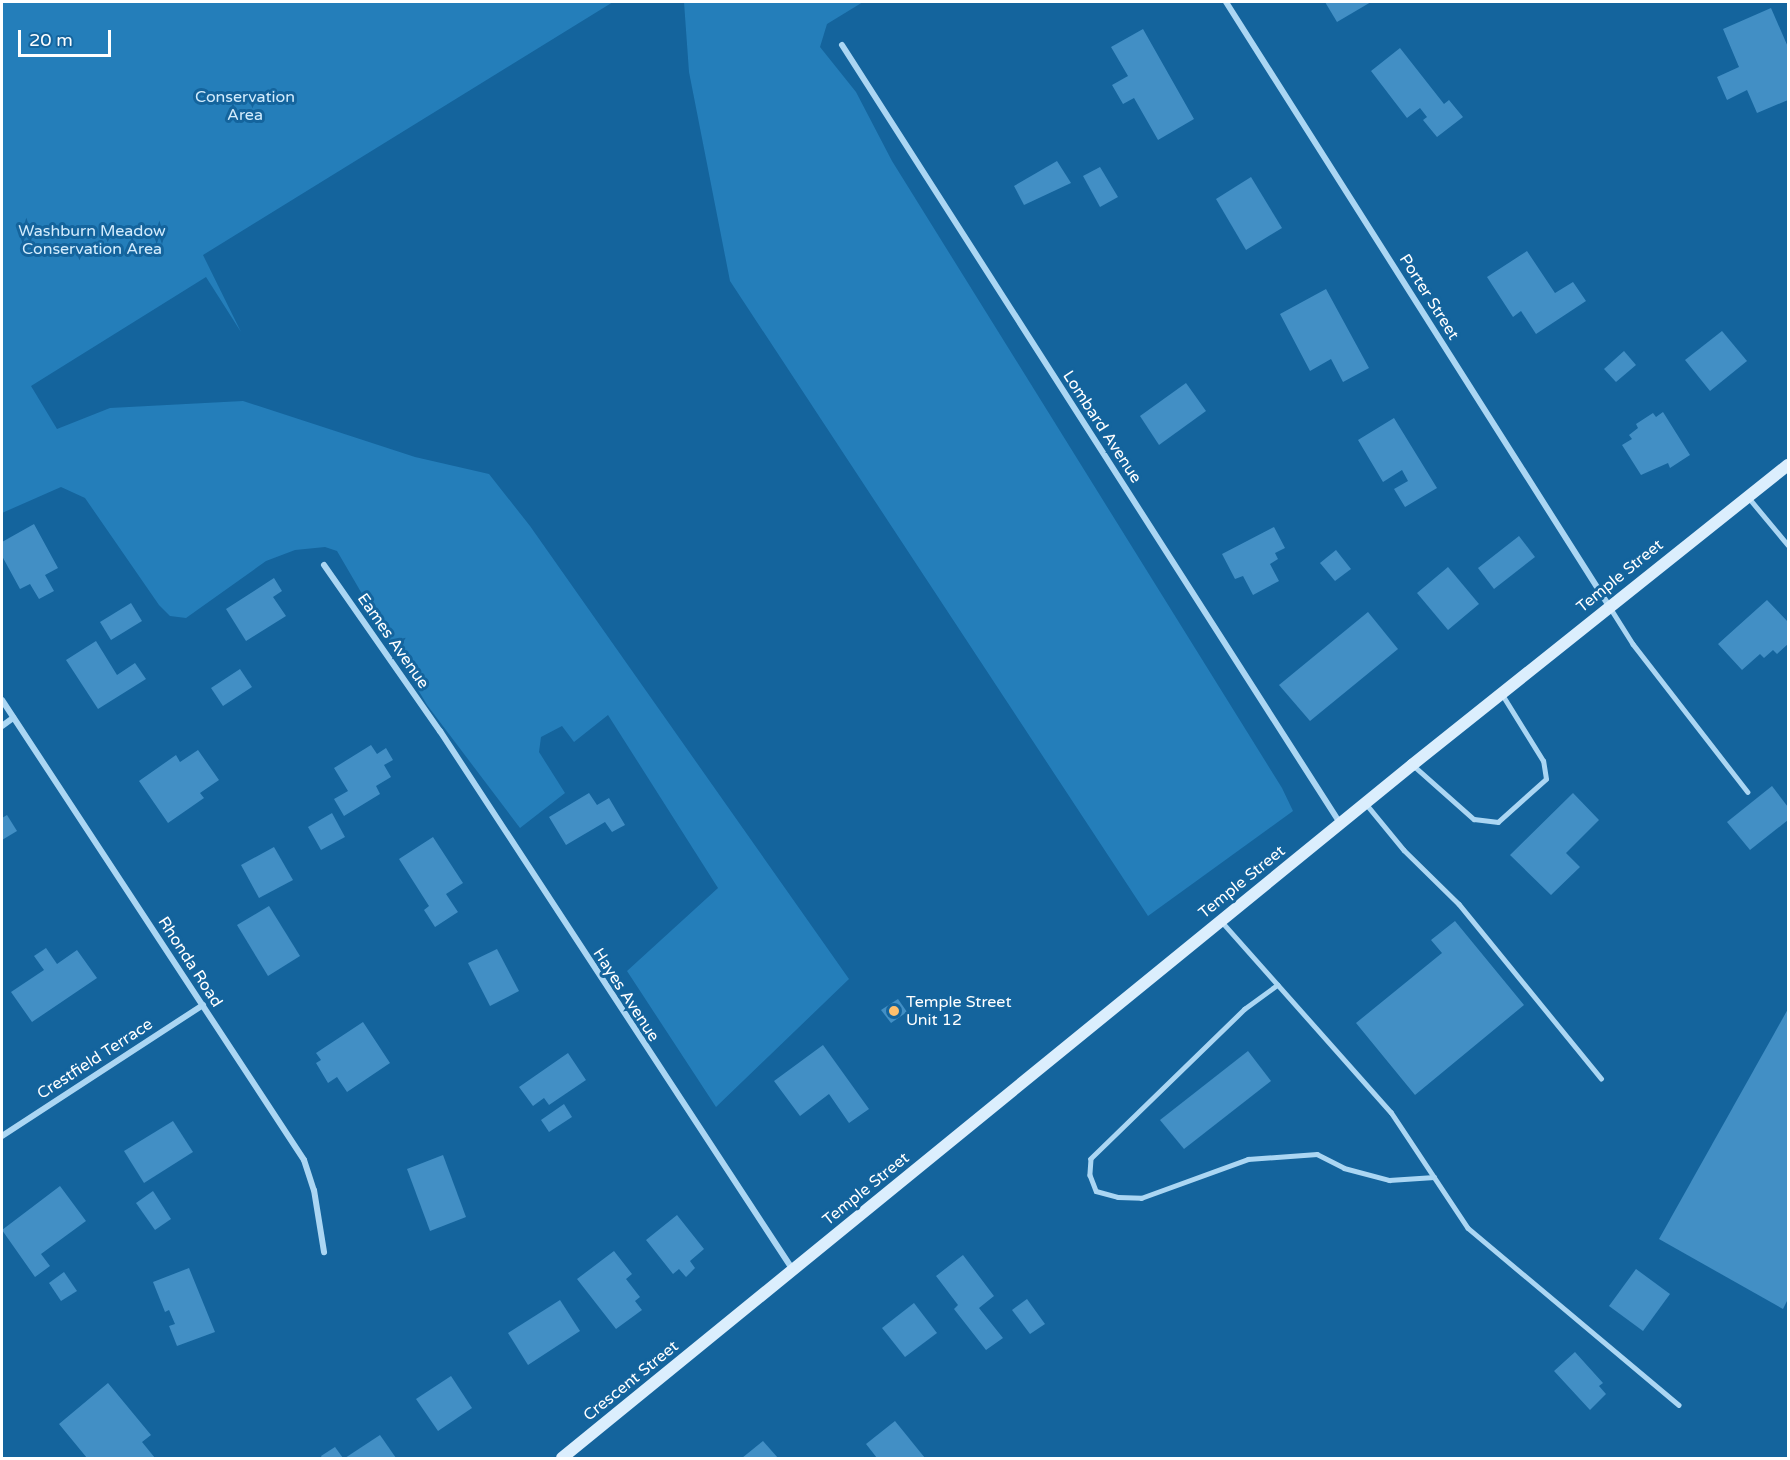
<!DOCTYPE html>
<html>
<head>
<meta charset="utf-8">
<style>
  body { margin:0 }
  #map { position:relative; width:1790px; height:1460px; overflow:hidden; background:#14649d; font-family:"Varela Round",sans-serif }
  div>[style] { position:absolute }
  .green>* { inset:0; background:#247eba }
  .building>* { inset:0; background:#428fc5 }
  .lane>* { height:4.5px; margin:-2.25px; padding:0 2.25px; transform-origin:2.25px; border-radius:2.25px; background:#abd6f3 }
  .street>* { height:6px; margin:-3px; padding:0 3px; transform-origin:3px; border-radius:3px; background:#abd6f3 }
  .secondary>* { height:12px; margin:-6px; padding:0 6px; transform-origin:6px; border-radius:6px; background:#dbeefd }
  .dots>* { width:16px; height:16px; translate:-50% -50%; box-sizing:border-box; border:3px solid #14649d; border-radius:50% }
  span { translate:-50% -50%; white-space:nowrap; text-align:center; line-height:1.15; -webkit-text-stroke:6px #14649d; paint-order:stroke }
  .park-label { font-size:16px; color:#d3ecfd }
  .street-label { font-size:16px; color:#fff }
  .poi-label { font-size:16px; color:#fff }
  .left { translate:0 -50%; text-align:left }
  .frame { position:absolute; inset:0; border:3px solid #fff; pointer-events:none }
  .scale { position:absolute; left:18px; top:30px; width:93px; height:27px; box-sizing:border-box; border:3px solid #fff; border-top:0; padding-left:8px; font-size:18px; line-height:21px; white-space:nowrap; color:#fff; -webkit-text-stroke:4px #14649d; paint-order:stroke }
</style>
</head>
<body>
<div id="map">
  <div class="green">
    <i style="clip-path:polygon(2px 2px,613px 2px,203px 255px,241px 332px,206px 277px,31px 386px,57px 429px,110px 408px,243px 401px,415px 457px,489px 474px,530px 526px,849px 979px,716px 1107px,627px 971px,718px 888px,608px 715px,574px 742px,562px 726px,541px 737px,539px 752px,565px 793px,520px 828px,427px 705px,337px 551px,325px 547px,295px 550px,266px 561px,186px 618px,170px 616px,159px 605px,85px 498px,61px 487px,2px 513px)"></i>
    <i style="clip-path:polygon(684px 2px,863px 2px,827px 24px,820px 47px,856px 92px,892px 161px,1282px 788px,1293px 811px,1148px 916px,730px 281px,689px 72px)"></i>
  </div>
  <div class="building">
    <i style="clip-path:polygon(1325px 2px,1371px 2px,1337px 22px)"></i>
    <i style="clip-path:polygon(1771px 8px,1788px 47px,1788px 100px,1757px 113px,1747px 90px,1727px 100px,1717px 77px,1739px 67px,1723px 29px)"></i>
    <i style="clip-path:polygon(1143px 29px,1194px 119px,1158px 140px,1134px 98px,1123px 104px,1112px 85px,1128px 76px,1111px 47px)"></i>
    <i style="clip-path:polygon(1400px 48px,1444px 104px,1449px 100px,1463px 117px,1437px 137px,1423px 120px,1427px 117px,1420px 108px,1407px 118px,1371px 71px)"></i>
    <i style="clip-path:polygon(1057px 161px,1071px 183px,1024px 205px,1014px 186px)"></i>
    <i style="clip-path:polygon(1100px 167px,1118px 197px,1100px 207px,1083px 176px)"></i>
    <i style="clip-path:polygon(1251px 177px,1282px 228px,1246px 250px,1216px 199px)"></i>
    <i style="clip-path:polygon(1527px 251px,1555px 293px,1573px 282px,1586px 301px,1536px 334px,1521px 311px,1513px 317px,1487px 277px)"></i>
    <i style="clip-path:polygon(1326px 289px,1369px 368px,1343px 382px,1331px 359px,1310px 371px,1280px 314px)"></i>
    <i style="clip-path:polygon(1722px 331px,1747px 361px,1710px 391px,1685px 360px)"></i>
    <i style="clip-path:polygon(1624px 351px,1636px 365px,1616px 382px,1604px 369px)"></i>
    <i style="clip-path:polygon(1186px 383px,1206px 411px,1159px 445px,1140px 416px)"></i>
    <i style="clip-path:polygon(1663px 412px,1690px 455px,1670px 468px,1668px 463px,1641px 475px,1622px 445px,1632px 439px,1629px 435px,1638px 428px,1636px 424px,1653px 413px,1656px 417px)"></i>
    <i style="clip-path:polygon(1394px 418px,1437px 488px,1405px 507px,1394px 489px,1408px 481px,1402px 470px,1383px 482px,1358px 440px)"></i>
    <i style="clip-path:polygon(34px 524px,58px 568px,45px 575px,54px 591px,39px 599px,30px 584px,20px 589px,2px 556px,2px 542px)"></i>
    <i style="clip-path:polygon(1274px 527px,1285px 548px,1275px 553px,1278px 559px,1270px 564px,1279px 581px,1253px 595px,1243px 576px,1235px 579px,1222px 554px)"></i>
    <i style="clip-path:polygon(1519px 536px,1535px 557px,1494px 589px,1478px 568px)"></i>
    <i style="clip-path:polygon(1336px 550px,1351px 569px,1335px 581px,1320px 563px)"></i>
    <i style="clip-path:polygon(1448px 567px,1479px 604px,1448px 630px,1417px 593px)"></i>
    <i style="clip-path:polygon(274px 578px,282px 591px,273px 597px,286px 616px,246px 641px,226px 609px)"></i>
    <i style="clip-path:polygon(1767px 600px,1788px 622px,1788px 644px,1777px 654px,1773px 650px,1764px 658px,1760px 654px,1742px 670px,1718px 644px)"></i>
    <i style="clip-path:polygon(131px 603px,142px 621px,111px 640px,100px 622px)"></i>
    <i style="clip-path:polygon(1368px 612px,1398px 649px,1310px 721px,1279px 685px)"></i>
    <i style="clip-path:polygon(96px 641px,117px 675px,135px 663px,146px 679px,98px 709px,66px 660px)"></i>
    <i style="clip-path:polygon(240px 669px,252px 687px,223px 706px,211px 688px)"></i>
    <i style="clip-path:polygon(371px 745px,377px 754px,386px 748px,393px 760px,384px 765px,391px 777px,376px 786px,380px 794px,344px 816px,334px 799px,348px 791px,334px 768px)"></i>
    <i style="clip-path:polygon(198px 750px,219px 780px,200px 793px,204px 798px,168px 823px,139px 781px,176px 755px,180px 762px)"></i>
    <i style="clip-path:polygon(1772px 786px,1788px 807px,1788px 820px,1750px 850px,1727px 822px)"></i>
    <i style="clip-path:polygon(589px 793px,597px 805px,609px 798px,625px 825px,612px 832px,605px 822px,566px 845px,549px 817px)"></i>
    <i style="clip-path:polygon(1573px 793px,1599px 820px,1566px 853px,1580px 867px,1551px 895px,1510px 855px)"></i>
    <i style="clip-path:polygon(332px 813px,345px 837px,321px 850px,308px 827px)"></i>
    <i style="clip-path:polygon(7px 815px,17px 831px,2px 840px,2px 818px)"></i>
    <i style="clip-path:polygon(433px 837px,463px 883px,446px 894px,458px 912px,435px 927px,424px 910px,429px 906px,399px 859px)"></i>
    <i style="clip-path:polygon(274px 847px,293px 880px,259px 898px,241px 865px)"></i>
    <i style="clip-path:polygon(269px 906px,300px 956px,268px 976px,237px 925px)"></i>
    <i style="clip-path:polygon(1455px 921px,1524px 1005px,1415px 1095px,1356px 1023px,1442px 953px,1431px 940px)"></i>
    <i style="clip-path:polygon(46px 948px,57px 964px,77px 950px,97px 978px,32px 1022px,11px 992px,44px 970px,34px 956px)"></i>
    <i style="clip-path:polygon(497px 949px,519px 991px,490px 1006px,468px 963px)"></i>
    <i style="clip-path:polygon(898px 999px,907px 1012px,891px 1023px,881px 1010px)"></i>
    <i style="clip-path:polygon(1788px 1009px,1788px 1299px,1783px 1309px,1659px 1239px)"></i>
    <i style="clip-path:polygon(363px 1022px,390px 1063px,347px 1092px,337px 1077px,328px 1083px,316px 1063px,321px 1060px,316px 1053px)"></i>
    <i style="clip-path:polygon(823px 1045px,869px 1109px,849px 1123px,829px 1094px,800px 1116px,774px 1081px)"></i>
    <i style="clip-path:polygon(1248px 1051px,1271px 1081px,1184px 1149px,1160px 1120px)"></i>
    <i style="clip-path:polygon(568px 1053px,586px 1080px,549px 1105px,544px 1098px,533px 1106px,519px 1087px)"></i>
    <i style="clip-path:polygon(564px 1104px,572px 1117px,549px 1132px,541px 1120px)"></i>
    <i style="clip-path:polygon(173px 1121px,193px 1152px,144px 1183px,124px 1151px)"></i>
    <i style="clip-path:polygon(443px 1155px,466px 1217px,430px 1231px,407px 1169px)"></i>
    <i style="clip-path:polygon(60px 1186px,86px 1221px,41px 1254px,50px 1266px,35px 1277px,2px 1230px)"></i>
    <i style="clip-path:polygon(153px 1191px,171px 1219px,155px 1230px,136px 1203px)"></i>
    <i style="clip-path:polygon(677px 1215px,704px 1249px,690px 1261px,695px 1268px,686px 1277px,679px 1269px,673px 1274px,646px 1240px)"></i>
    <i style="clip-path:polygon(614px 1251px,632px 1274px,626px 1279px,640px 1297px,635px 1301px,642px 1310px,616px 1329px,577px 1279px)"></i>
    <i style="clip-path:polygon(963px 1255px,994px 1296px,979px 1308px,1003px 1338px,986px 1350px,954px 1309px,958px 1305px,936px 1276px)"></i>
    <i style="clip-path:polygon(189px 1268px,215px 1332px,177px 1346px,169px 1326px,175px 1324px,169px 1310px,165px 1312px,153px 1282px)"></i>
    <i style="clip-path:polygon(1636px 1269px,1670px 1294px,1643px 1331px,1609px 1306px)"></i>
    <i style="clip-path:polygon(64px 1272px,77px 1291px,61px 1301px,49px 1283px)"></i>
    <i style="clip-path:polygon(1027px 1299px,1045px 1324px,1030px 1334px,1012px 1310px)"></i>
    <i style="clip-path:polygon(560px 1300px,580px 1331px,528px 1365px,508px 1333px)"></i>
    <i style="clip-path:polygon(914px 1303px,937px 1333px,905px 1357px,882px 1328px)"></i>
    <i style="clip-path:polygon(1575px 1352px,1603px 1383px,1599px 1386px,1606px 1394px,1590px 1410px,1554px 1371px)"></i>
    <i style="clip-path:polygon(451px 1376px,472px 1408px,438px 1431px,416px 1399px)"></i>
    <i style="clip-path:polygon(108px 1383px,151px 1435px,142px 1442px,155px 1458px,87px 1458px,59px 1424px)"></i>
    <i style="clip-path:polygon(895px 1421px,925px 1458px,877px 1458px,866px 1444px)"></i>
    <i style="clip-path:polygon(380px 1435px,396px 1458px,345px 1458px)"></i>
    <i style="clip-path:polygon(763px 1441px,778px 1458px,742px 1458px)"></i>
    <i style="clip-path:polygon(335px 1447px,343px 1458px,322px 1458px,321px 1456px)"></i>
  </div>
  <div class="lane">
    <i style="left:1749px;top:498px;width:61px;rotate:50.3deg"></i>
    <i style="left:1611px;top:609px;width:41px;rotate:57.8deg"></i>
    <i style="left:1633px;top:644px;width:187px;rotate:52.2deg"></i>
    <i style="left:1414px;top:766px;width:80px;rotate:41.5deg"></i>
    <i style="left:1474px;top:819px;width:24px;rotate:7deg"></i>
    <i style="left:1498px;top:822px;width:64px;rotate:-41.9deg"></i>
    <i style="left:1546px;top:779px;width:18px;rotate:-99deg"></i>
    <i style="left:1543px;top:761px;width:78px;rotate:-121.8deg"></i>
    <i style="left:1367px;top:805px;width:58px;rotate:50.6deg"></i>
    <i style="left:1404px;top:850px;width:77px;rotate:44.5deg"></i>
    <i style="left:1459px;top:904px;width:225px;rotate:50.8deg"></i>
    <i style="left:1223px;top:923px;width:253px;rotate:48.4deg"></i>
    <i style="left:1391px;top:1112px;width:139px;rotate:56.4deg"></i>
    <i style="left:1468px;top:1228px;width:275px;rotate:40deg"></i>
    <i style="left:1278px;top:985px;width:41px;rotate:144deg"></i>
    <i style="left:1245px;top:1009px;width:215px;rotate:135.8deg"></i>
    <i style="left:1091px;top:1159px;width:16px;rotate:94deg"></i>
    <i style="left:1090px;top:1175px;width:17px;rotate:69deg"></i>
    <i style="left:1096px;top:1191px;width:23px;rotate:15deg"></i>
    <i style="left:1118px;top:1197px;width:23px;rotate:2deg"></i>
    <i style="left:1141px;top:1198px;width:114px;rotate:-20deg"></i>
    <i style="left:1248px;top:1159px;width:69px;rotate:-4.1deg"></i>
    <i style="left:1317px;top:1154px;width:30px;rotate:27deg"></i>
    <i style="left:1344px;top:1168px;width:47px;rotate:14.9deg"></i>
    <i style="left:1389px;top:1180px;width:45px;rotate:-3.8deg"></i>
  </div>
  <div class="street">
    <i style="left:1226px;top:2px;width:715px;rotate:57.62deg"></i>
    <i style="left:842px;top:45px;width:924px;rotate:57.38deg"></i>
    <i style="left:324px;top:565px;width:203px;rotate:55.1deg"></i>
    <i style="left:440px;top:731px;width:644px;rotate:56.78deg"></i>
    <i style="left:2px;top:700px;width:550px;rotate:56.71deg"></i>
    <i style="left:304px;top:1160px;width:32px;rotate:72deg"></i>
    <i style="left:314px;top:1190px;width:63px;rotate:80.8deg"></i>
    <i style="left:2px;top:726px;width:14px;rotate:-36deg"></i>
    <i style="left:2px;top:1136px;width:240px;rotate:-33.1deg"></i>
  </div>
  <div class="secondary">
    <i style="left:562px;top:1458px;width:1097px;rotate:-39.19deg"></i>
    <i style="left:1412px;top:765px;width:481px;rotate:-38.6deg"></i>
  </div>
  <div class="dots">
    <i style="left:894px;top:1011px;background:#ffc06d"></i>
  </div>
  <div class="park-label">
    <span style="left:245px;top:106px">Conservation<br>Area</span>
    <span style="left:92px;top:240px">Washburn Meadow<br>Conservation Area</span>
  </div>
  <div class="street-label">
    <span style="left:1429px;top:297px;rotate:58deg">Porter Street</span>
    <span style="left:1102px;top:427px;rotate:57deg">Lombard Avenue</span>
    <span style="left:1620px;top:576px;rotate:-39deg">Temple Street</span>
    <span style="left:393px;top:641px;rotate:55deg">Eames Avenue</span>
    <span style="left:1242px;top:882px;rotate:-39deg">Temple Street</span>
    <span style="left:190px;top:962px;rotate:57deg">Rhonda Road</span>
    <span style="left:626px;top:995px;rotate:57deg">Hayes Avenue</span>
    <span style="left:95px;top:1059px;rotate:-33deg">Crestfield Terrace</span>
    <span style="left:866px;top:1189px;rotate:-39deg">Temple Street</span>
    <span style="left:631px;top:1381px;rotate:-39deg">Crescent Street</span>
  </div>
  <div class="poi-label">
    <span class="left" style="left:906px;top:1011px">Temple Street<br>Unit 12</span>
  </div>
  <div class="frame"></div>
  <div class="scale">20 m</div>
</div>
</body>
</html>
